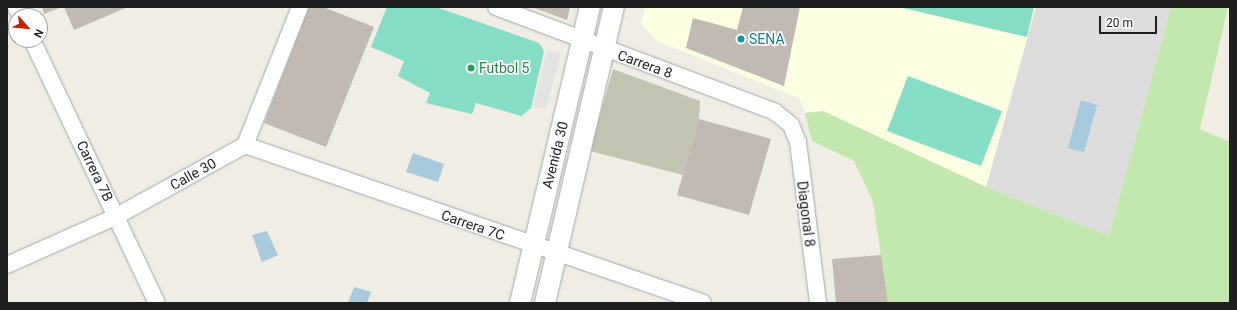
<!DOCTYPE html>
<html>
<head>
<meta charset="utf-8">
<style>
  body { margin:0 }
  #map { position:relative; width:1237px; height:310px; overflow:hidden; background:#f0ede5; font-family:Roboto,sans-serif }
  div>[style] { position:absolute }
  .residential>* { inset:0; background:#dddcdc }
  .education>* { inset:0; background:#fbfee0 }
  .construction>* { inset:0; background:#c2c4b1 }
  .grass>* { inset:0; background:#c3e8ad }
  .pitch>* { inset:0; background:#85ddc6 }
  .parking>* { inset:0; background:#e3e3e3 }
  .water>* { inset:0; background:#a7cadc }
  .building>* { inset:0; background:#c0bab2 }
  .roads { filter:drop-shadow(0 0 1px #a6a6a6) drop-shadow(0 0 1px #a6a6a6) }
  .minor>* { height:16px; margin:-8px; padding:0 8px; transform-origin:8px; border-radius:8px; background:#fff }
  .tertiary>* { height:20px; margin:-10px; padding:0 10px; transform-origin:10px; border-radius:10px; background:#fff }
  .dots>* { width:11px; height:11px; translate:-50% -50%; box-sizing:border-box; border:2px solid #fff; border-radius:50% }
  span { translate:-50% -50%; white-space:nowrap; text-align:center; line-height:1.15; -webkit-text-stroke:3.5px #fff; paint-order:stroke }
  .culture-label { font-size:14px; color:#0d838f }
  .left { translate:0 -50%; text-align:left }
  .street-label { font-size:14px; color:#1f1f1f }
  .leisure-label { font-size:14px; color:#27864d }
  .frame { position:absolute; inset:0; border:8px solid #1f1f1f; pointer-events:none }
  .north { position:absolute; left:8px; top:8px; width:40px; height:40px; box-sizing:border-box; background:#fff; border:1px solid #a5a5a5; border-radius:50%; rotate:117deg; font-size:11px; font-weight:700; line-height:16px; text-align:center; color:#1f1f1f }
  .north::after { content:''; display:block; margin:auto; width:14px; height:18px; background:#ca1d04; clip-path:polygon(50% 0,100% 100%,50% 72%,0 100%) }
  .scale { position:absolute; left:1099px; top:16px; width:58px; height:18px; box-sizing:border-box; border:2px solid #1f1f1f; border-top:0; padding-left:5px; font-size:12px; line-height:14px; white-space:nowrap; color:#1f1f1f; -webkit-text-stroke:3px #fff; paint-order:stroke }
</style>
</head>
<body>
<div id="map">
  <div class="residential">
    <i style="clip-path:polygon(1036px 7px,1171px 7px,1109px 236px,986px 187px)"></i>
  </div>
  <div class="education">
    <i style="clip-path:polygon(645px 7px,1036px 7px,986px 187px,823px 111px,805px 113px,799px 98px,657px 41px,641px 24px)"></i>
  </div>
  <div class="construction">
    <i style="clip-path:polygon(613px 69px,700px 101px,699px 119px,683px 175px,590px 151px)"></i>
  </div>
  <div class="grass">
    <i style="clip-path:polygon(1171px 7px,1228px 7px,1200px 129px,1230px 142px,1230px 303px,888px 303px,873px 202px,854px 161px,812px 141px,805px 113px,823px 111px,986px 187px,1109px 236px)"></i>
  </div>
  <div class="pitch">
    <i style="clip-path:polygon(387px 7px,436px 7px,539px 43px,544px 51px,531px 108px,521px 116px,476px 103px,472px 114px,426px 103px,430px 93px,398px 76px,404px 61px,371px 47px)"></i>
    <i style="clip-path:polygon(899px 7px,1034px 7px,1027px 37px)"></i>
    <i style="clip-path:polygon(908px 76px,1002px 111px,981px 166px,887px 131px)"></i>
  </div>
  <div class="parking">
    <i style="clip-path:polygon(547px 50px,561px 53px,546px 109px,533px 107px)"></i>
  </div>
  <div class="water">
    <i style="clip-path:polygon(1081px 100px,1097px 105px,1084px 152px,1068px 148px)"></i>
    <i style="clip-path:polygon(413px 153px,444px 164px,438px 182px,406px 172px)"></i>
    <i style="clip-path:polygon(267px 231px,278px 255px,262px 262px,252px 235px)"></i>
    <i style="clip-path:polygon(354px 287px,371px 292px,367px 303px,348px 303px)"></i>
  </div>
  <div class="building">
    <i style="clip-path:polygon(42px 7px,62px 7px,44px 14px)"></i>
    <i style="clip-path:polygon(64px 7px,128px 7px,74px 30px)"></i>
    <i style="clip-path:polygon(309px 7px,323px 7px,374px 27px,326px 147px,264px 123px)"></i>
    <i style="clip-path:polygon(532px 7px,570px 7px,567px 20px)"></i>
    <i style="clip-path:polygon(743px 7px,800px 7px,784px 86px,686px 48px,693px 18px,737px 30px)"></i>
    <i style="clip-path:polygon(699px 119px,771px 139px,749px 215px,677px 195px)"></i>
    <i style="clip-path:polygon(881px 255px,888px 303px,836px 303px,832px 259px)"></i>
  </div>
  <div class="roads">
    <div class="minor">
      <i style="left:16px;top:7px;width:10px;rotate:61deg"></i>
      <i style="left:496px;top:7px;width:298px;rotate:20.6deg"></i>
      <i style="left:775px;top:112px;width:21px;rotate:39deg"></i>
      <i style="left:791px;top:125px;width:18px;rotate:68deg"></i>
      <i style="left:798px;top:142px;width:162px;rotate:82.9deg"></i>
      <i style="left:32px;top:40px;width:291px;rotate:64.6deg"></i>
      <i style="left:245px;top:145px;width:484px;rotate:19deg"></i>
      <i style="left:7px;top:265px;width:120px;rotate:-24deg"></i>
      <i style="left:117px;top:216px;width:146px;rotate:-29deg"></i>
      <i style="left:245px;top:145px;width:149px;rotate:-68.3deg"></i>
    </div>
    <div class="tertiary">
      <i style="left:520px;top:303px;width:304px;rotate:-76.7deg"></i>
      <i style="left:545px;top:303px;width:304px;rotate:-76.9deg"></i>
    </div>
  </div>
  <div class="dots">
    <i style="left:741px;top:39px;background:#0f9aa8"></i>
    <i style="left:471px;top:68px;background:#2e9e5b"></i>
  </div>
  <div class="culture-label">
    <span class="left" style="left:749px;top:39px">SENA</span>
  </div>
  <div class="street-label">
    <span style="left:645px;top:64px;rotate:20deg">Carrera 8</span>
    <span style="left:555px;top:155px;rotate:-76deg">Avenida 30</span>
    <span style="left:95px;top:171px;rotate:64deg">Carrera 7B</span>
    <span style="left:193px;top:174px;rotate:-29deg">Calle 30</span>
    <span style="left:806px;top:214px;rotate:83deg">Diagonal 8</span>
    <span style="left:473px;top:225px;rotate:19deg">Carrera 7C</span>
  </div>
  <div class="leisure-label">
    <span class="left" style="left:479px;top:68px">Futbol 5</span>
  </div>
  <div class="frame"></div>
  <div class="north">N</div>
  <div class="scale">20 m</div>
</div>
</body>
</html>
